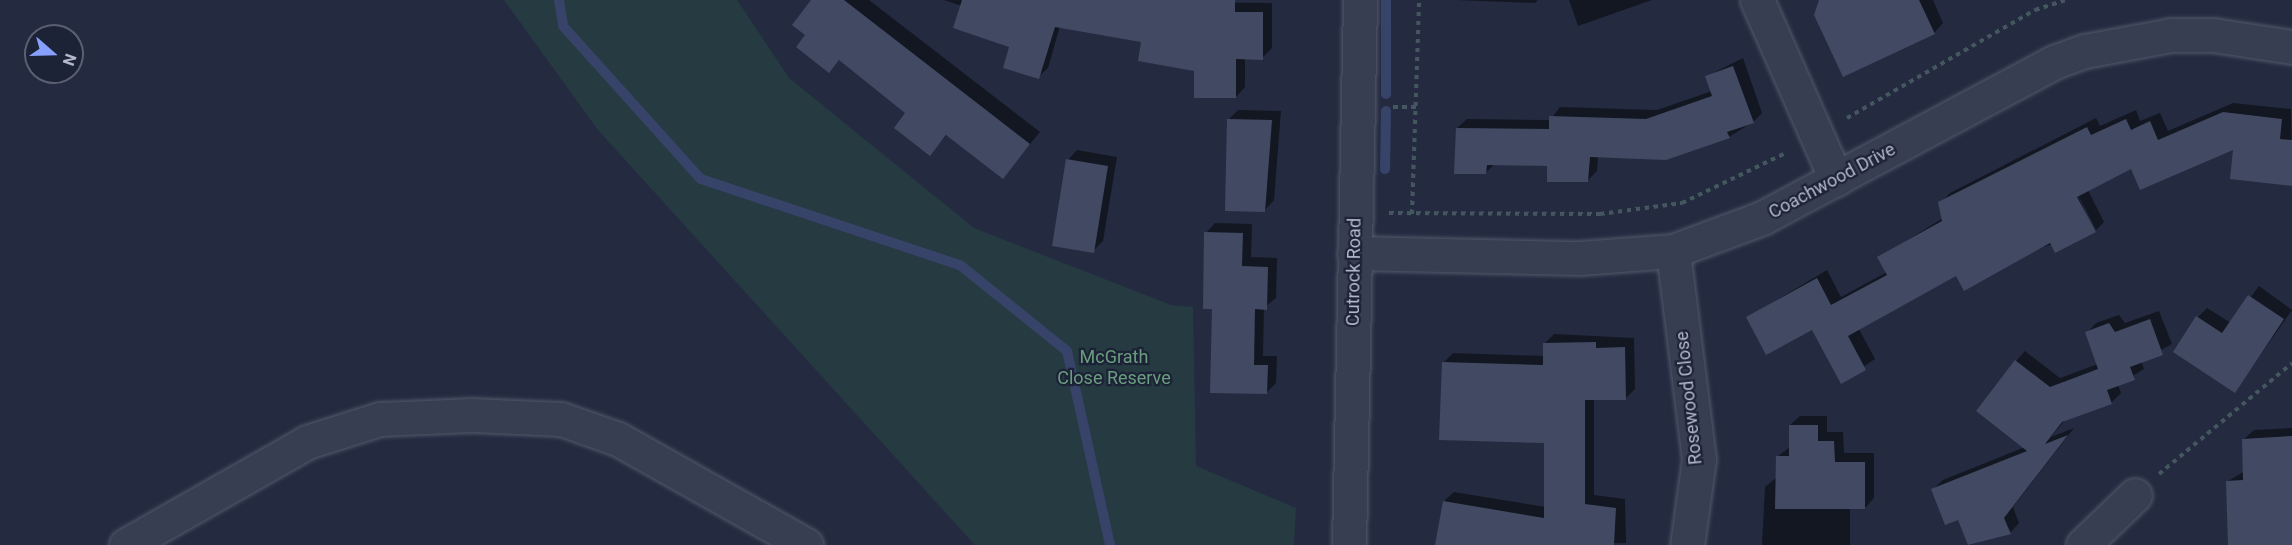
<!DOCTYPE html>
<html>
<head>
<meta charset="utf-8">
<style>
  body { margin:0 }
  #map { position:relative; width:2292px; height:545px; overflow:hidden; background:#242b41; font-family:Roboto,sans-serif }
  div>[style] { position:absolute }
  .green>* { inset:0; background:#263a42 }
  .shadow>* { inset:0; background:#0007 }
  .stream>* { height:10px; margin:-5px; padding:0 5px; transform-origin:5px; border-radius:5px; background:#374369 }
  .building>* { inset:0; background:#424a63 }
  .path>* { height:4px; margin-top:-2px; transform-origin:0; background:repeating-linear-gradient(90deg,#44575f 0 4.5px,transparent 0 9px) }
  .roads { filter:drop-shadow(0 0 2px #53596b) drop-shadow(0 0 2px #53596b) }
  .minor>* { height:33px; margin:-16.5px; padding:0 16.5px; transform-origin:16.5px; border-radius:16.5px; background:#383e51 }
  span { translate:-50% -50%; white-space:nowrap; text-align:center; line-height:1.15; -webkit-text-stroke:4.5px #1d2336; paint-order:stroke }
  .street-label { font-size:18px; color:#b5b9cb }
  .park-label { font-size:18px; color:#6a9d7f }
  .north { position:absolute; left:24px; top:24px; width:60px; height:60px; box-sizing:border-box; background:#1d2336; border:2px solid #5a5f72; border-radius:50%; rotate:110deg; font-size:16px; font-weight:700; line-height:24px; text-align:center; color:#b5b9cb }
  .north::after { content:''; display:block; margin:auto; width:21px; height:27px; background:#87a0fd; clip-path:polygon(50% 0,100% 100%,50% 72%,0 100%) }
</style>
</head>
<body>
<div id="map">
  <div class="green">
    <i style="clip-path:polygon(504px 0,737px 0,789px 78px,974px 228px,1171px 305px,1193px 307px,1196px 466px,1296px 508px,1294px 545px,975px 545px,598px 130px)"></i>
  </div>
  <div class="shadow">
    <i style="clip-path:polygon(813px 0,869px 0,1040px 132px,1003px 177px,948px 134px,930px 154px,907px 113px,840px 59px,829px 71px,808px 35px)"></i>
    <i style="clip-path:polygon(944px 0,1272px 3px,1272px 48px,1262px 58px,1245px 58px,1245px 87px,1236px 97px,1143px 40px,1060px 26px,1048px 68px,1038px 77px,1011px 46px,962px 6px)"></i>
    <i style="clip-path:polygon(1456px 0,1538px 0,1535px 3px)"></i>
    <i style="clip-path:polygon(1569px 0,1652px 0,1578px 26px)"></i>
    <i style="clip-path:polygon(1823px 0,1933px 0,1943px 23px,1934px 33px)"></i>
    <i style="clip-path:polygon(1743px 58px,1762px 113px,1753px 122px,1729px 137px,1598px 156px,1597px 171px,1587px 181px,1549px 165px,1495px 164px,1485px 173px,1457px 128px,1467px 119px,1550px 120px,1560px 107px,1657px 110px,1712px 91px,1707px 76px)"></i>
    <i style="clip-path:polygon(evenodd,2233px 103px,2291px 109px,2292px 184px,2235px 147px,2131px 167px,2088px 190px,2104px 222px,2095px 231px,1956px 274px,1859px 329px,1875px 359px,1841px 382px,1812px 328px,1748px 317px,1827px 270px,1841px 297px,1887px 272px,1879px 258px,1943px 218px,1940px 203px,1950px 193px,2096px 118px,2100px 126px,2136px 110px,2140px 121px,2160px 113px,2168px 131px,2233px 103px,2075px 189px,2096px 230px,2093px 230px,2075px 189px)"></i>
    <i style="clip-path:polygon(1238px 110px,1281px 111px,1274px 200px,1265px 210px,1228px 120px)"></i>
    <i style="clip-path:polygon(1077px 150px,1117px 157px,1103px 241px,1093px 251px,1068px 160px)"></i>
    <i style="clip-path:polygon(1215px 223px,1252px 224px,1251px 257px,1277px 258px,1276px 298px,1264px 308px,1263px 356px,1277px 356px,1276px 383px,1267px 392px,1214px 307px,1206px 233px)"></i>
    <i style="clip-path:polygon(2259px 286px,2292px 310px,2235px 391px,2198px 317px,2207px 308px,2231px 323px)"></i>
    <i style="clip-path:polygon(2159px 311px,2172px 344px,2141px 361px,2144px 369px,2118px 385px,2121px 393px,2111px 403px,2065px 420px,2051px 437px,2074px 428px,2013px 507px,2019px 523px,2010px 533px,1969px 545px,1959px 518px,1933px 489px,1943px 480px,2025px 447px,1978px 411px,2016px 361px,2025px 351px,2060px 378px,2098px 364px,2087px 333px,2096px 323px,2119px 315px,2125px 323px)"></i>
    <i style="clip-path:polygon(1554px 334px,1634px 338px,1635px 389px,1625px 399px,1594px 399px,1594px 495px,1625px 499px,1626px 543px,1436px 545px,1444px 501px,1454px 492px,1546px 507px,1545px 442px,1443px 363px,1453px 353px,1545px 356px,1545px 343px)"></i>
    <i style="clip-path:polygon(1800px 416px,1827px 416px,1827px 432px,1843px 432px,1844px 453px,1874px 453px,1874px 498px,1865px 508px,1850px 508px,1850px 545px,1762px 545px,1765px 487px,1777px 477px,1777px 457px,1790px 447px,1790px 425px)"></i>
    <i style="clip-path:polygon(2292px 428px,2292px 545px,2229px 545px,2228px 481px,2245px 471px,2244px 439px,2254px 430px)"></i>
  </div>
  <div class="stream">
    <i style="left:559px;top:0;width:26px;rotate:81deg"></i>
    <i style="left:563px;top:26px;width:206px;rotate:48deg"></i>
    <i style="left:701px;top:179px;width:273px;rotate:18.4deg"></i>
    <i style="left:960px;top:265px;width:137px;rotate:38.8deg"></i>
    <i style="left:1067px;top:351px;width:199px;rotate:77.5deg"></i>
    <i style="left:1386px;top:0;width:94px;rotate:90deg"></i>
    <i style="left:1385px;top:169px;width:58px;rotate:-89deg"></i>
  </div>
  <div class="building">
    <i style="clip-path:polygon(811px 0,844px 0,1030px 144px,1003px 179px,946px 135px,930px 156px,894px 128px,905px 113px,839px 60px,829px 73px,796px 47px,805px 35px,792px 25px)"></i>
    <i style="clip-path:polygon(962px 0,1235px 0,1235px 12px,1263px 12px,1263px 60px,1236px 59px,1236px 98px,1194px 98px,1194px 71px,1138px 61px,1141px 42px,1055px 27px,1039px 79px,1003px 68px,1009px 47px,953px 28px)"></i>
    <i style="clip-path:polygon(1819px 0,1919px 0,1935px 34px,1843px 77px,1814px 15px)"></i>
    <i style="clip-path:polygon(1733px 66px,1754px 123px,1727px 132px,1730px 138px,1666px 160px,1590px 157px,1588px 182px,1547px 182px,1547px 166px,1487px 165px,1486px 174px,1454px 174px,1456px 128px,1549px 129px,1549px 116px,1646px 119px,1712px 96px,1705px 76px)"></i>
    <i style="clip-path:polygon(2223px 112px,2282px 119px,2280px 139px,2292px 140px,2292px 186px,2230px 179px,2233px 150px,2140px 190px,2131px 169px,2077px 197px,2096px 232px,2055px 253px,2050px 243px,1964px 291px,1956px 276px,1848px 336px,1866px 370px,1841px 384px,1812px 330px,1766px 355px,1746px 317px,1817px 278px,1831px 305px,1887px 275px,1877px 257px,1942px 221px,1938px 202px,2087px 127px,2091px 135px,2126px 119px,2131px 130px,2150px 121px,2158px 140px)"></i>
    <i style="clip-path:polygon(1227px 119px,1272px 120px,1265px 212px,1225px 211px)"></i>
    <i style="clip-path:polygon(1066px 159px,1108px 166px,1094px 253px,1052px 246px)"></i>
    <i style="clip-path:polygon(1204px 232px,1243px 233px,1242px 266px,1268px 267px,1267px 310px,1255px 309px,1254px 365px,1268px 365px,1267px 394px,1210px 393px,1212px 309px,1203px 309px)"></i>
    <i style="clip-path:polygon(2248px 295px,2284px 319px,2235px 393px,2173px 352px,2196px 316px,2222px 333px)"></i>
    <i style="clip-path:polygon(2150px 319px,2163px 355px,2130px 367px,2135px 380px,2107px 390px,2112px 404px,2062px 422px,2045px 444px,2068px 435px,2004px 518px,2011px 534px,1968px 545px,1958px 520px,1945px 525px,1931px 489px,2027px 451px,1976px 411px,2015px 360px,2050px 387px,2098px 369px,2085px 332px,2109px 323px,2115px 332px)"></i>
    <i style="clip-path:polygon(1596px 342px,1596px 348px,1625px 347px,1626px 400px,1585px 400px,1585px 504px,1616px 508px,1614px 545px,1435px 545px,1443px 501px,1544px 518px,1544px 443px,1439px 440px,1442px 362px,1543px 365px,1543px 343px)"></i>
    <i style="clip-path:polygon(1789px 425px,1818px 425px,1818px 441px,1834px 441px,1835px 462px,1865px 462px,1865px 509px,1775px 509px,1776px 456px,1789px 456px)"></i>
    <i style="clip-path:polygon(2292px 436px,2292px 545px,2228px 545px,2226px 481px,2243px 480px,2242px 439px)"></i>
  </div>
  <div class="path">
    <i style="left:1393px;top:107px;width:23px"></i>
    <i style="left:1847px;top:118px;width:217px;rotate:-29.9deg"></i>
    <i style="left:2035px;top:10px;width:32px;rotate:-18deg"></i>
    <i style="left:1389px;top:213px;width:211px;rotate:0.3deg"></i>
    <i style="left:1600px;top:214px;width:83px;rotate:-7.6deg"></i>
    <i style="left:1682px;top:203px;width:115px;rotate:-25.7deg"></i>
    <i style="left:1412px;top:214px;width:214px;rotate:-88.1deg"></i>
    <i style="left:2159px;top:474px;width:173px;rotate:-39.8deg"></i>
  </div>
  <div class="roads">
    <div class="minor">
      <i style="left:1757px;top:0;width:196px;rotate:66.2deg"></i>
      <i style="left:1673px;top:251px;width:210px;rotate:82.9deg"></i>
      <i style="left:1699px;top:459px;width:87px;rotate:97.9deg"></i>
      <i style="left:1354px;top:253px;width:226px;rotate:1.3deg"></i>
      <i style="left:1580px;top:258px;width:93px;rotate:-4.3deg"></i>
      <i style="left:1673px;top:251px;width:95px;rotate:-20.3deg"></i>
      <i style="left:1762px;top:218px;width:331px;rotate:-28.1deg"></i>
      <i style="left:2054px;top:62px;width:33px;rotate:-20deg"></i>
      <i style="left:2085px;top:51px;width:87px;rotate:-10.5deg"></i>
      <i style="left:2171px;top:35px;width:42px"></i>
      <i style="left:2213px;top:35px;width:80px;rotate:8.6deg"></i>
      <i style="left:126px;top:545px;width:208px;rotate:-29.6deg"></i>
      <i style="left:307px;top:442px;width:77px;rotate:-17.5deg"></i>
      <i style="left:380px;top:419px;width:92px;rotate:-2.5deg"></i>
      <i style="left:472px;top:415px;width:89px;rotate:2.6deg"></i>
      <i style="left:561px;top:419px;width:60px;rotate:19.3deg"></i>
      <i style="left:618px;top:439px;width:216px;rotate:29.4deg"></i>
      <i style="left:1349px;top:545px;width:545px;rotate:-88.84deg"></i>
      <i style="left:2083px;top:545px;width:72px;rotate:-43.9deg"></i>
    </div>
  </div>
  <div class="street-label">
    <span style="left:1832px;top:181px;rotate:-28deg">Coachwood Drive</span>
    <span style="left:1354px;top:272px;rotate:-89deg">Cutrock Road</span>
    <span style="left:1689px;top:398px;rotate:-96deg">Rosewood Close</span>
  </div>
  <div class="park-label">
    <span style="left:1114px;top:368px">McGrath<br>Close Reserve</span>
  </div>
  <div class="north">N</div>
</div>
</body>
</html>
